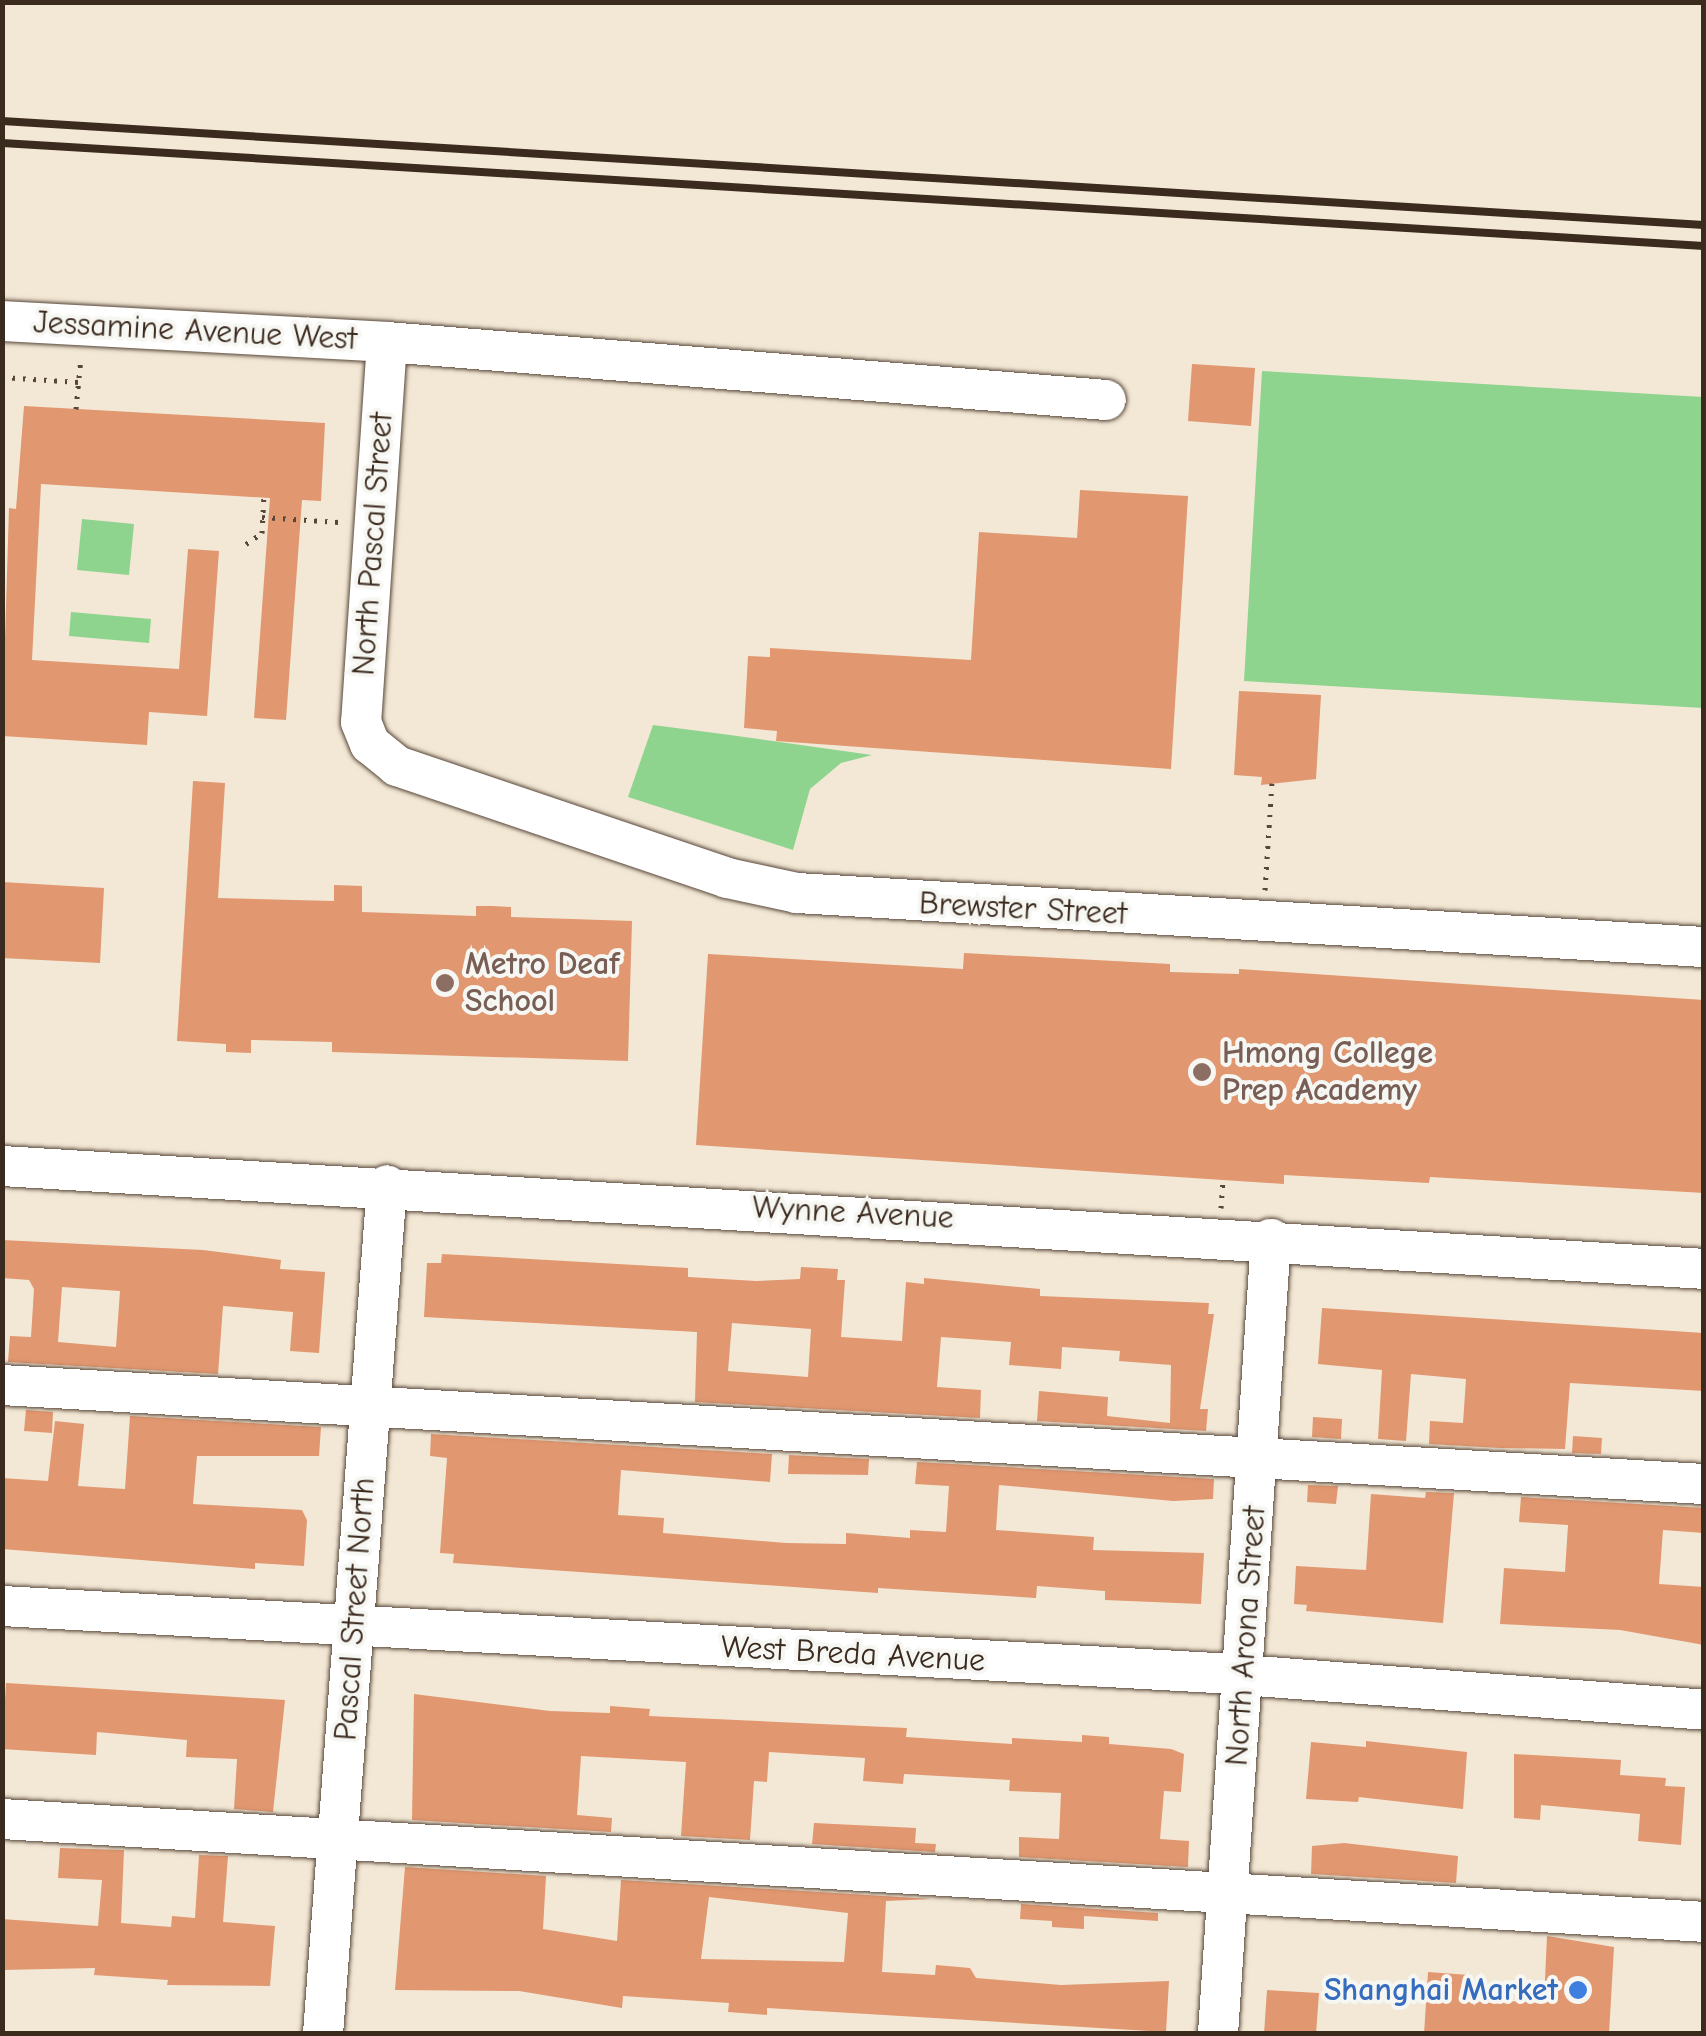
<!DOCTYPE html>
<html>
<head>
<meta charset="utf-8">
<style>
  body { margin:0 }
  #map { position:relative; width:1706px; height:2036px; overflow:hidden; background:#f3e8d5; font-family:"Comic Neue",sans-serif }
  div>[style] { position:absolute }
  .green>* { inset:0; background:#8ed48f }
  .building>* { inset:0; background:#e19770 }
  .path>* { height:5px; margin-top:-2.5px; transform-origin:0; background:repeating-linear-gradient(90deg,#574639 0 2.5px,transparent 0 10.5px) }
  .roads { filter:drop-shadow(0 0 2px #574639) drop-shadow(0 0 2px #574639) }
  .minor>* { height:40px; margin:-20px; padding:0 20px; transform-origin:20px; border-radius:20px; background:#fff }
  .rail>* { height:8px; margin:-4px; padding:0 4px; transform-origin:4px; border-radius:4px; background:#3b2a1e }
  .dots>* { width:28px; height:28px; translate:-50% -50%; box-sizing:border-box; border:5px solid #f6f6f2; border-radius:50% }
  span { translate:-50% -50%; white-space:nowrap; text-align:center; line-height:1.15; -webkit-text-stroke:8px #f6f6f2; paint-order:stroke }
  .street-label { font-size:32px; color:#3b2a1e }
  .education-label { font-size:32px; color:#785e54; font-weight:700 }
  .left { translate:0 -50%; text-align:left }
  .shop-label { font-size:32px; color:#366cbe; font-weight:700 }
  .right { translate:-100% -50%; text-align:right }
  .frame { position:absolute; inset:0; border:5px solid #3b2a1e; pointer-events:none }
</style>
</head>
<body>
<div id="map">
  <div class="green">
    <i style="clip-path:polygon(1262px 371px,1703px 397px,1703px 708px,1244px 681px)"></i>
    <i style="clip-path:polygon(82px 519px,134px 524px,129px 575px,77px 570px)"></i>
    <i style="clip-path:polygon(71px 612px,151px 619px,149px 643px,69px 636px)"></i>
    <i style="clip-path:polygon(653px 725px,730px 735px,872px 755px,841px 763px,810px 789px,793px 850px,628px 797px)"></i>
  </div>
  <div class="building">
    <i style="clip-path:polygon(1192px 364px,1255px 368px,1251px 426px,1188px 421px)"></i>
    <i style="clip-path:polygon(24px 406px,325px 423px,321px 501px,302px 500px,286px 720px,254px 718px,270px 498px,41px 484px,32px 660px,179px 669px,188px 549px,219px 551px,207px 716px,149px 712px,147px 745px,2px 736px,9px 508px,16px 509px)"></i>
    <i style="clip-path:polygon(1080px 490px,1188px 496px,1171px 769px,776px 741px,777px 731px,744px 728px,748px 656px,770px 657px,770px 648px,971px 660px,979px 532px,1077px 538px)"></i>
    <i style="clip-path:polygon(1239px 691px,1321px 695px,1316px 779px,1261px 785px,1262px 777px,1234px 775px)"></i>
    <i style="clip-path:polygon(193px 781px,225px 783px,218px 898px,334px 901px,334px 885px,362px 886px,362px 912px,476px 916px,476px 906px,492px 906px,511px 907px,511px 917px,632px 921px,628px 1061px,332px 1052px,332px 1042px,251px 1040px,251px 1053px,226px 1052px,226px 1044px,177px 1041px)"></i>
    <i style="clip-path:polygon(2px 882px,104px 888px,100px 963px,2px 958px)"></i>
    <i style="clip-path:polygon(964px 953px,1170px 964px,1170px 972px,1239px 974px,1239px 969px,1704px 1000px,1704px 1193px,1430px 1177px,1429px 1183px,1284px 1175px,1284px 1184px,696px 1145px,708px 954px,963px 969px)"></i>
    <i style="clip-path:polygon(evenodd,2px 1240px,203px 1250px,281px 1260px,280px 1269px,325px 1272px,319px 1353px,290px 1351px,293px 1312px,223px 1306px,218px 1374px,8px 1362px,10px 1336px,31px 1337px,34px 1289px,29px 1280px,2px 1278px,2px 1240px,62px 1287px,120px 1291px,116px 1347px,58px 1342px,62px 1287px)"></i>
    <i style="clip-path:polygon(evenodd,442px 1254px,688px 1268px,688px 1277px,756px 1281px,800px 1279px,801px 1267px,838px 1269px,837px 1280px,845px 1280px,841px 1337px,902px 1341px,906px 1282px,924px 1284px,924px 1278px,1040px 1289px,1040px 1296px,1209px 1303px,1208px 1314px,1214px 1314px,1200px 1409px,1208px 1409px,1206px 1431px,1037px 1421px,1039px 1391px,1108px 1397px,1107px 1416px,1170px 1423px,1171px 1365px,1119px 1361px,1120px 1351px,1062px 1347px,1061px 1369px,1009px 1365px,1011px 1342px,941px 1337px,937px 1387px,981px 1390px,980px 1418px,695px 1402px,697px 1332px,424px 1317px,427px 1263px,441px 1263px,442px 1254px,732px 1323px,811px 1329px,808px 1377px,728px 1371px,732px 1323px)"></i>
    <i style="clip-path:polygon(1322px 1308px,1704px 1333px,1704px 1391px,1570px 1383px,1565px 1449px,1500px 1448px,1429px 1444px,1430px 1421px,1463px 1423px,1466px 1379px,1411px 1374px,1406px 1441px,1378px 1439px,1382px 1370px,1318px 1364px)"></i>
    <i style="clip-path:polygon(26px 1410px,53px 1412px,52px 1433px,24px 1431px)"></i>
    <i style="clip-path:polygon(130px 1416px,321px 1427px,319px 1456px,197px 1456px,193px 1504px,302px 1510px,307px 1520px,304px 1566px,255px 1563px,255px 1569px,2px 1549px,2px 1478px,48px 1481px,55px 1421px,84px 1424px,78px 1486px,125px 1489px)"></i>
    <i style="clip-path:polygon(1313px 1417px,1342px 1419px,1341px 1439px,1312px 1437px)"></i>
    <i style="clip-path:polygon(431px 1434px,772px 1454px,770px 1482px,621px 1470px,618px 1515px,664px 1518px,663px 1533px,786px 1543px,846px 1544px,846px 1533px,910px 1538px,910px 1530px,946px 1532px,949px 1486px,915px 1484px,917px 1462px,1214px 1479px,1213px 1499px,1173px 1501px,999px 1485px,996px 1530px,1094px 1537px,1093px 1550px,1204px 1553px,1201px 1604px,1105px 1600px,1105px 1591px,1037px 1586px,1036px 1598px,878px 1588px,878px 1593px,453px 1563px,454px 1554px,440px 1553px,447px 1458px,430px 1456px)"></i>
    <i style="clip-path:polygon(1573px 1436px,1602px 1438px,1601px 1454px,1572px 1453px)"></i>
    <i style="clip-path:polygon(789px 1455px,869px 1459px,868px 1475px,788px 1474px)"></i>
    <i style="clip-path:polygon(1308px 1485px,1338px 1486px,1336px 1504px,1307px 1502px)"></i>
    <i style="clip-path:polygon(1426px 1492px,1454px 1493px,1443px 1623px,1306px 1611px,1307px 1605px,1294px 1604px,1296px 1566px,1366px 1570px,1371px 1494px,1425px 1498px)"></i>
    <i style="clip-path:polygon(1521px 1497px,1704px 1508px,1704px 1533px,1663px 1530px,1659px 1584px,1704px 1587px,1704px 1645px,1620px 1630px,1500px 1624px,1504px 1568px,1565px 1572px,1568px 1525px,1519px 1522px)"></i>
    <i style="clip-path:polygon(6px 1683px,285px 1700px,273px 1812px,234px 1809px,237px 1759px,186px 1757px,187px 1740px,97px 1732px,96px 1755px,2px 1749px)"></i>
    <i style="clip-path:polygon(414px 1694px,550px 1711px,610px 1713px,610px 1706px,650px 1709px,649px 1716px,907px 1728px,906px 1737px,1012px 1744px,1012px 1738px,1082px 1742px,1082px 1735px,1109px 1737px,1109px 1744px,1171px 1749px,1184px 1754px,1181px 1792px,1164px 1791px,1160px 1839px,1189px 1841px,1188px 1867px,1019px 1857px,1019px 1837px,1059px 1839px,1061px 1793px,1009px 1791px,1010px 1780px,904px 1774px,903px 1784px,863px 1781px,865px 1758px,769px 1752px,767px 1782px,754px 1781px,750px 1840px,681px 1836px,686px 1762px,581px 1756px,577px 1815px,612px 1818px,611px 1832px,412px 1820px)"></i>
    <i style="clip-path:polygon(1366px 1741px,1467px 1752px,1463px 1809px,1359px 1797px,1358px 1802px,1306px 1799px,1311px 1742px,1366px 1747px)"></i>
    <i style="clip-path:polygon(1514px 1754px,1621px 1760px,1620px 1775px,1666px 1778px,1665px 1786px,1685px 1787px,1681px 1845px,1638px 1841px,1640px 1814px,1541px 1805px,1540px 1820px,1514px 1818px)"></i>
    <i style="clip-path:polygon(814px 1823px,916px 1828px,915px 1843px,936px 1844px,935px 1852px,812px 1844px)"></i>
    <i style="clip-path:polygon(1344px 1843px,1458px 1856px,1456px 1883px,1311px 1874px,1312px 1846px)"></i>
    <i style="clip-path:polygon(60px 1848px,124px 1850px,121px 1923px,171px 1927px,172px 1916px,195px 1918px,199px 1855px,228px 1856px,223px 1922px,275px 1926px,270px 1986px,167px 1985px,168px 1980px,94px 1975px,95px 1968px,2px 1970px,2px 1919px,98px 1926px,102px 1880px,58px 1878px)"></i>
    <i style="clip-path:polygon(evenodd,405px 1867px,546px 1876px,543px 1929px,617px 1941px,621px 1880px,932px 1899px,886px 1901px,882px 1972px,935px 1975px,936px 1965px,970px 1968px,976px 1978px,1061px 1985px,1169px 1981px,1166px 2032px,767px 2008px,767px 2015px,728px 2012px,729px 2003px,623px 1996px,622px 2008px,519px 1991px,395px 1990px,405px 1867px,709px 1897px,848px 1913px,844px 1962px,701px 1959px,709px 1897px)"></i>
    <i style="clip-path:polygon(1021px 1904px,1158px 1913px,1158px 1921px,1084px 1916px,1084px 1929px,1052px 1927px,1052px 1921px,1020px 1919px)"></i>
    <i style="clip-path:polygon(1547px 1936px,1614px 1947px,1609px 2034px,1424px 2034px,1428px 1972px,1469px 1975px,1468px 2002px,1544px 2001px)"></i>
    <i style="clip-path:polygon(1267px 1990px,1319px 1993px,1316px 2034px,1264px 2034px)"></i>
  </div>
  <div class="path">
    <i style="left:2px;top:377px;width:77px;rotate:3.7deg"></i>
    <i style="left:76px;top:409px;width:52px;rotate:-84.5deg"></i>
    <i style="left:262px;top:517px;width:77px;rotate:3.7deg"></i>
    <i style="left:246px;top:544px;width:19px;rotate:-35deg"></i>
    <i style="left:262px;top:533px;width:36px;rotate:-87deg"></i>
    <i style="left:1265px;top:890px;width:107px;rotate:-86.3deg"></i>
    <i style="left:1221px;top:1208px;width:27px;rotate:-86deg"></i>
  </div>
  <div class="roads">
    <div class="minor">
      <i style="left:2px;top:321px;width:386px;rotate:3.1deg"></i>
      <i style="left:387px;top:342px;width:721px;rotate:4.61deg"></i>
      <i style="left:387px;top:342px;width:381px;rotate:93.9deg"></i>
      <i style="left:361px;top:722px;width:24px;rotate:68deg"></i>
      <i style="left:370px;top:744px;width:35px;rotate:39deg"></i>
      <i style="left:397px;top:766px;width:348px;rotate:18.7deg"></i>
      <i style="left:727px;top:878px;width:72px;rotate:12.1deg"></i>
      <i style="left:797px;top:893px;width:909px;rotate:3.41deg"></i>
      <i style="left:2px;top:1166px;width:1705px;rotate:3.46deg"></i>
      <i style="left:2px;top:1385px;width:1705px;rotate:3.33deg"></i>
      <i style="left:2px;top:1606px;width:1216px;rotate:3.16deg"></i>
      <i style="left:1216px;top:1673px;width:489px;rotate:4.3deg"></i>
      <i style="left:2px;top:1819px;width:1705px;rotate:3.46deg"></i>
      <i style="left:323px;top:2034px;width:851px;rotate:-85.69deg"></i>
      <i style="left:1218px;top:2034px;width:797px;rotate:-86.19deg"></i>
    </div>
  </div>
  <div class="rail">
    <i style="left:2px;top:121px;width:1705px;rotate:3.5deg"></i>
    <i style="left:2px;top:143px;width:1705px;rotate:3.46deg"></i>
  </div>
  <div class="dots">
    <i style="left:445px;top:983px;background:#8d6e63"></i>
    <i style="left:1202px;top:1072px;background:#8d6e63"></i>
    <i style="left:1578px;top:1990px;background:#3f7fe0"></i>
  </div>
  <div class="street-label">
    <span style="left:195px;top:331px;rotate:3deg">Jessamine Avenue West</span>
    <span style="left:373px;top:544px;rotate:-86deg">North Pascal Street</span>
    <span style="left:1023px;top:909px;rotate:3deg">Brewster Street</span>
    <span style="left:853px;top:1213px;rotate:3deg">Wynne Avenue</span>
    <span style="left:355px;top:1609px;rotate:-86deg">Pascal Street North</span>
    <span style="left:1246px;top:1636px;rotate:-86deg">North Arona Street</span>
    <span style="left:853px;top:1654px;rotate:3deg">West Breda Avenue</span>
  </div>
  <div class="education-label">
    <span class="left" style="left:465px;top:983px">Metro Deaf<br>School</span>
    <span class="left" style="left:1222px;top:1072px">Hmong College<br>Prep Academy</span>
  </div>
  <div class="shop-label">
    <span class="right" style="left:1558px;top:1990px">Shanghai Market</span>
  </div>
  <div class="frame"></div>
</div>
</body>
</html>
